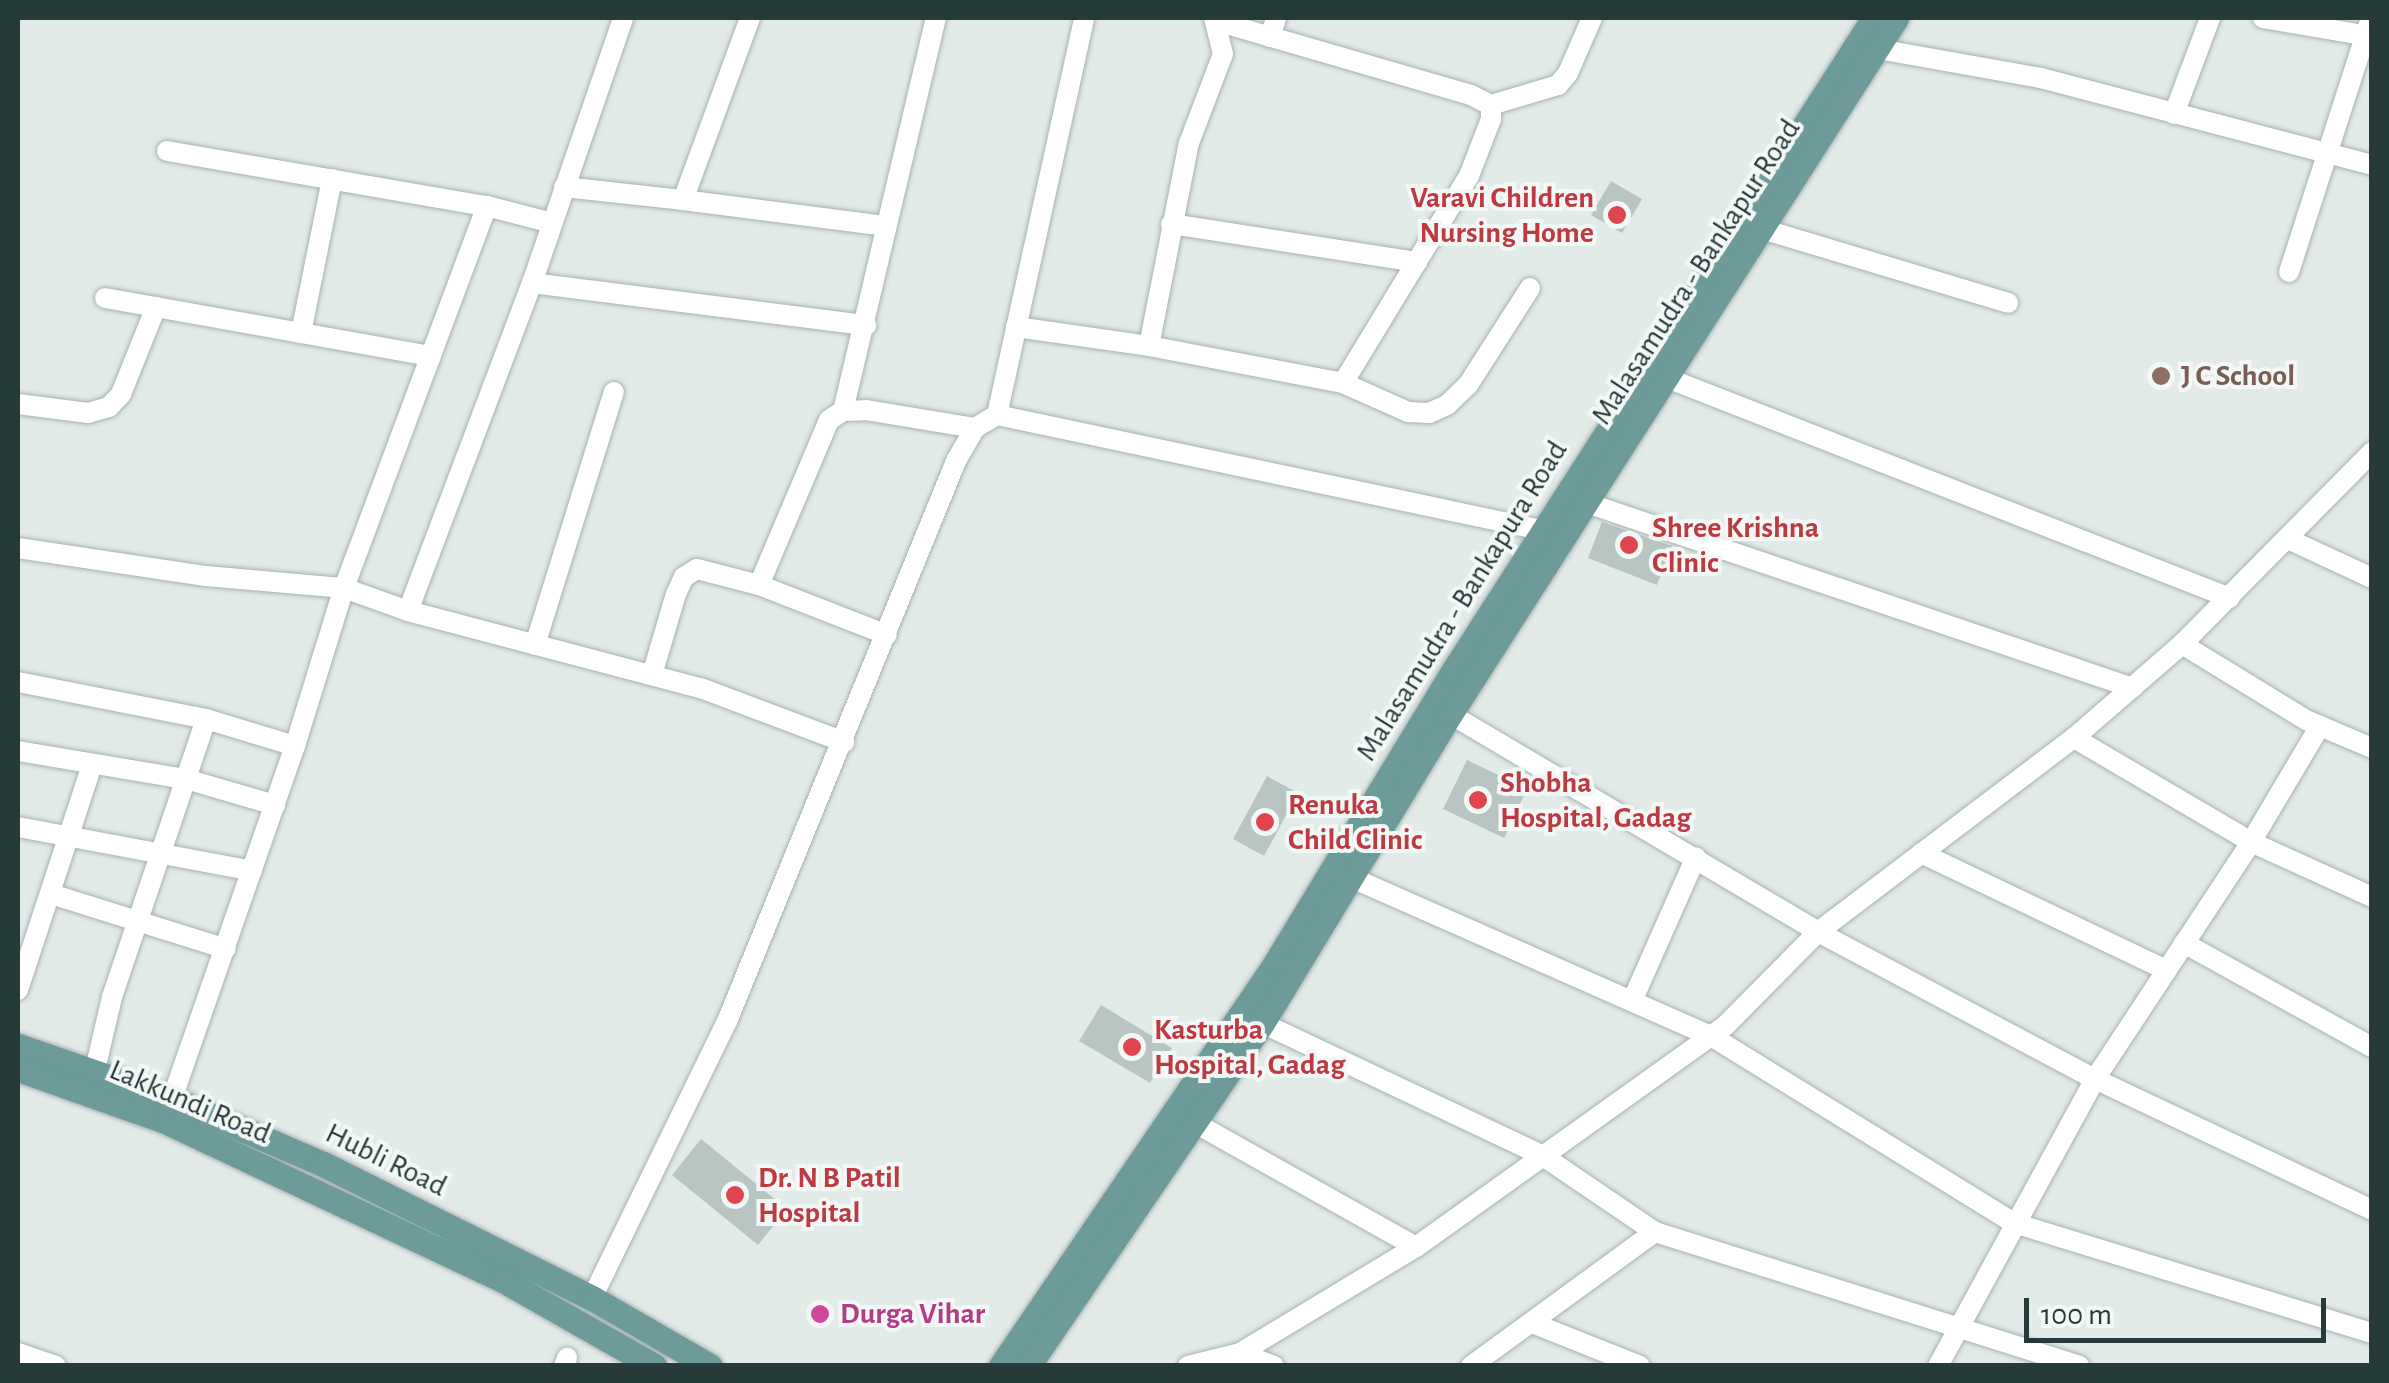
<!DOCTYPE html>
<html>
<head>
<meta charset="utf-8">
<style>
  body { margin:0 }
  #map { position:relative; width:2389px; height:1383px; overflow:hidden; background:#e3ebe9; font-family:"Alegreya Sans",sans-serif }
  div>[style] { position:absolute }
  .building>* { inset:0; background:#b8c5c2 }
  .roads { filter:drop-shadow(0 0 2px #a6b2b1) drop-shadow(0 0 2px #a6b2b1) }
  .minor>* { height:20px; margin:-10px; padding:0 10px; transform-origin:10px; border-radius:10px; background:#fff }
  .major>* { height:25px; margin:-12.5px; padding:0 12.5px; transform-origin:12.5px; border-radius:12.5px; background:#6d9b99 }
  .dots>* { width:28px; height:28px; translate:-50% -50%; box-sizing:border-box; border:5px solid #f3f8f6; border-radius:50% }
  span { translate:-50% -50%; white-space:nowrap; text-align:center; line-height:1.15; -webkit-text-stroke:8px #f3f8f6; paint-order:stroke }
  .health-label { font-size:30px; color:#be3a42; font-weight:700 }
  .right { translate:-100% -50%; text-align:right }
  .left { translate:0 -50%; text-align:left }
  .street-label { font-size:30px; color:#253a39 }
  .education-label { font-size:30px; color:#785e54; font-weight:700 }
  .hotel-label { font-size:30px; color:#b23c85; font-weight:700 }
  .frame { position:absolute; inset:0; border:20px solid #253a39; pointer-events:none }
  .scale { position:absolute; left:2024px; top:1298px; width:302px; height:45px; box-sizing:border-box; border:5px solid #253a39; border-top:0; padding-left:12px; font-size:30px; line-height:35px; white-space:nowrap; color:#253a39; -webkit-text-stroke:8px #f3f8f6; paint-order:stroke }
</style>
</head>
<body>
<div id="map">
  <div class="building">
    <i style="clip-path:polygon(1611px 181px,1642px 199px,1622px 233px,1591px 215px)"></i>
    <i style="clip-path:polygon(1602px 522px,1672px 546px,1657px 585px,1588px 558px)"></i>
    <i style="clip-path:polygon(1467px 760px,1527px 789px,1504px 838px,1443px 809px)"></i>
    <i style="clip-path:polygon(1267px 776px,1298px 793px,1264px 856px,1233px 839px)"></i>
    <i style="clip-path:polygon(1101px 1005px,1172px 1048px,1150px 1083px,1079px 1041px)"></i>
    <i style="clip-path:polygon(701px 1139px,787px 1209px,758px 1245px,672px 1175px)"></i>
  </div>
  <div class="roads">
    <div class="minor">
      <i style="left:750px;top:18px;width:194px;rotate:110.2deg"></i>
      <i style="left:683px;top:200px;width:205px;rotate:7.3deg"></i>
      <i style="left:2263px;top:18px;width:107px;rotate:9.7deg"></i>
      <i style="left:1216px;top:21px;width:266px;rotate:16.2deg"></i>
      <i style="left:1471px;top:95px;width:22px;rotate:27deg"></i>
      <i style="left:1491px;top:105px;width:70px;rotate:-16.6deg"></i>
      <i style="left:1558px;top:85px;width:16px;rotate:-50deg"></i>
      <i style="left:1568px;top:73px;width:60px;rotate:-66.4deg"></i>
      <i style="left:1270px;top:37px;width:20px;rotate:-72deg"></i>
      <i style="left:1878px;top:49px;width:166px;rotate:10.1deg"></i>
      <i style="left:2041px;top:78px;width:342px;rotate:14.7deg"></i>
      <i style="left:2174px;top:114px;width:103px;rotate:-69.4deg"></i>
      <i style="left:167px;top:151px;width:325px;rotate:9.8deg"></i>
      <i style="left:487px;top:206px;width:67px;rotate:14.7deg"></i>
      <i style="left:564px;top:187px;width:121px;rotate:6.2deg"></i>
      <i style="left:1171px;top:224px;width:249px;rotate:8.8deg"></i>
      <i style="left:1762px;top:229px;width:257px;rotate:16.7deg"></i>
      <i style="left:2289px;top:272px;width:267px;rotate:-72.1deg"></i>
      <i style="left:532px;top:283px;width:337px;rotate:7.2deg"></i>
      <i style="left:105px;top:298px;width:331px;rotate:10.1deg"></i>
      <i style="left:1016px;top:327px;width:134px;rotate:8.1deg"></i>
      <i style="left:1149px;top:346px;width:197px;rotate:10.8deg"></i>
      <i style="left:1343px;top:383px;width:71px;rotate:24deg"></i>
      <i style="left:1408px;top:412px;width:21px;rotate:3deg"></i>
      <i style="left:1429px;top:413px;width:20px;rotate:-24deg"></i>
      <i style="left:1447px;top:405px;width:29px;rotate:-44deg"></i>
      <i style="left:1468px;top:385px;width:115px;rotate:-57.4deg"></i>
      <i style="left:301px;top:333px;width:157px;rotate:-78.6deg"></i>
      <i style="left:1149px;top:346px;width:207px;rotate:-78.9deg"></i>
      <i style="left:1189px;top:143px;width:95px;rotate:-69.1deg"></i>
      <i style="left:1223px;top:54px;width:37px;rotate:-104deg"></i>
      <i style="left:1667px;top:378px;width:604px;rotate:21.34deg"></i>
      <i style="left:1343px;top:383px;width:242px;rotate:-58.7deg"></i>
      <i style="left:1469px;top:176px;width:61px;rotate:-68.9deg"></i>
      <i style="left:1491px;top:119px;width:14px;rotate:-90deg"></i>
      <i style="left:18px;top:404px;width:71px;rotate:7.3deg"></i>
      <i style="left:88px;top:413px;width:22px;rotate:-16deg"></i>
      <i style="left:109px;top:407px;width:18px;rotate:-47deg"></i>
      <i style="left:121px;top:394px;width:94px;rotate:-68.1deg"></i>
      <i style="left:843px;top:411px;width:404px;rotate:-76.7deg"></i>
      <i style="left:997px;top:415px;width:406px;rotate:-77.6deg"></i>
      <i style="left:1587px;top:503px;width:576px;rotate:18.72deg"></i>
      <i style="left:2290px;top:540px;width:90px;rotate:24.9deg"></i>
      <i style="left:18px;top:548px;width:190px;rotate:8.5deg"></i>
      <i style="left:206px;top:576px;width:139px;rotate:5deg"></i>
      <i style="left:344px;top:588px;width:68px;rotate:19.8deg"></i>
      <i style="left:408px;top:611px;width:305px;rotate:14.8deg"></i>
      <i style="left:703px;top:689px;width:151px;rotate:20.6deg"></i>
      <i style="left:759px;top:585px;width:179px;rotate:-67deg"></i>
      <i style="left:829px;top:420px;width:17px;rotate:-33deg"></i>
      <i style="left:843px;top:411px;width:23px;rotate:-2deg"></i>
      <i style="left:866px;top:410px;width:110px;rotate:9.4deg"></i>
      <i style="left:408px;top:611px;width:351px;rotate:-69.3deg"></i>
      <i style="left:532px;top:283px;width:280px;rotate:-71deg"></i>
      <i style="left:2182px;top:644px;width:145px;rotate:31.5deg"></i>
      <i style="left:2306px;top:720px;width:72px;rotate:23deg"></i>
      <i style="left:535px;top:645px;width:265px;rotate:-72.7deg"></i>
      <i style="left:652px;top:675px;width:84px;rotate:-73.5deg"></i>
      <i style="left:676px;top:594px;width:19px;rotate:-65deg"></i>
      <i style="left:684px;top:577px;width:15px;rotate:-32deg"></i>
      <i style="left:697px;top:569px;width:64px;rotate:14.5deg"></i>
      <i style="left:759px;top:585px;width:137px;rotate:21.3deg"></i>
      <i style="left:18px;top:682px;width:192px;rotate:11.1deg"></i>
      <i style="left:206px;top:719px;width:93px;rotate:16.9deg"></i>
      <i style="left:1450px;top:714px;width:428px;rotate:30.6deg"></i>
      <i style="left:1818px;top:932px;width:314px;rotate:28deg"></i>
      <i style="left:2095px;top:1079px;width:306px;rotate:25.3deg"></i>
      <i style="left:2074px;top:738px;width:205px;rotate:30.4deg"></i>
      <i style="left:2251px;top:842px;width:133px;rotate:24.4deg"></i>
      <i style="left:18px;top:751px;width:170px;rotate:9.5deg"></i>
      <i style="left:186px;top:779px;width:93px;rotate:16.3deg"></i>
      <i style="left:18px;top:827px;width:238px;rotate:10.6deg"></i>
      <i style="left:1921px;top:853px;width:272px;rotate:25.5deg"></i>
      <i style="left:1350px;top:877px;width:394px;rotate:23.8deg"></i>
      <i style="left:1711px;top:1036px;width:356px;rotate:31.7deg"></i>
      <i style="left:2014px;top:1223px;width:375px;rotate:17.1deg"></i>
      <i style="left:51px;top:894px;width:183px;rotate:17.4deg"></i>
      <i style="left:2184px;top:943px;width:215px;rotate:29deg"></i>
      <i style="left:18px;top:990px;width:237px;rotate:-71.8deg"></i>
      <i style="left:1633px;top:999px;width:155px;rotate:-66.1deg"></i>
      <i style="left:1262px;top:1023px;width:311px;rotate:25.3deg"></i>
      <i style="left:1543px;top:1156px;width:135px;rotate:34.2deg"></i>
      <i style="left:1655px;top:1232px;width:445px;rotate:17.5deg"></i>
      <i style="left:94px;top:1074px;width:79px;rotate:-76.8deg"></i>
      <i style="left:112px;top:997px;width:293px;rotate:-71.3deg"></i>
      <i style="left:172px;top:1099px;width:374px;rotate:-70.8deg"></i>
      <i style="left:295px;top:746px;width:165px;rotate:-72.8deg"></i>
      <i style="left:344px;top:588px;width:408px;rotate:-69.5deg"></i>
      <i style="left:1195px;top:1123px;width:253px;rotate:29.3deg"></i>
      <i style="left:592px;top:1298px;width:310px;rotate:-64deg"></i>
      <i style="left:728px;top:1019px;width:603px;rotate:-67.77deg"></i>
      <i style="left:956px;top:461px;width:38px;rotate:-60deg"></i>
      <i style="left:975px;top:428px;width:26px;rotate:-31deg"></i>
      <i style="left:997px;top:415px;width:561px;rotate:11.93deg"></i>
      <i style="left:1532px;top:1323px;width:116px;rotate:21.7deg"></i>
      <i style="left:18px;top:1353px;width:40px;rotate:18.9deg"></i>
      <i style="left:1240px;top:1353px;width:36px;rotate:21deg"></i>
      <i style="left:564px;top:1366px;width:9px;rotate:-69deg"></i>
      <i style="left:1188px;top:1366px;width:54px;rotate:-14deg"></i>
      <i style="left:1240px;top:1353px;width:205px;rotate:-31.1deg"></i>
      <i style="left:1416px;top:1247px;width:380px;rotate:-35.6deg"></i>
      <i style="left:1725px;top:1026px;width:132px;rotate:-45.3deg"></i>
      <i style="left:1818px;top:932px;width:321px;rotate:-37.2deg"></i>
      <i style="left:2074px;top:738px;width:143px;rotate:-41deg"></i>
      <i style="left:2182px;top:644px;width:270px;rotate:-45.3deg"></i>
      <i style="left:1471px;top:1366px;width:228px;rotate:-36.1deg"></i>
      <i style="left:1938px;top:1366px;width:327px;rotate:-61.3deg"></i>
      <i style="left:2095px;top:1079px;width:284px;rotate:-56.6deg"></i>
      <i style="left:2251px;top:842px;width:135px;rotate:-59.3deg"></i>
    </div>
    <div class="major">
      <i style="left:18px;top:1046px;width:163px;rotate:19deg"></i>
      <i style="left:172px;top:1099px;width:164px;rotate:23.3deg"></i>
      <i style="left:323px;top:1164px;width:301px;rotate:26.5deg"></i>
      <i style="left:592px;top:1298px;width:136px;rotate:30deg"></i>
      <i style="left:18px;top:1069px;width:156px;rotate:19.5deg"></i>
      <i style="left:165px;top:1121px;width:371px;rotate:25.2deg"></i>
      <i style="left:501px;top:1279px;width:176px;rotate:29.6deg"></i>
      <i style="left:1001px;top:1366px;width:486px;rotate:-55.7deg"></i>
      <i style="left:1275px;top:964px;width:341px;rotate:-58.7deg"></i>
      <i style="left:1452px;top:673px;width:779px;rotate:-57.21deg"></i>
      <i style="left:1028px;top:1366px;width:415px;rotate:-55.7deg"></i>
      <i style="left:1262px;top:1023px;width:362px;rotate:-58.7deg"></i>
      <i style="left:1450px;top:714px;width:827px;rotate:-57.35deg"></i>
    </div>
  </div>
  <div class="dots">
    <i style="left:1617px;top:215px;background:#e0444e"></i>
    <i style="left:2161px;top:376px;background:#8d6e63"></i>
    <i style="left:1629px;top:545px;background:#e0444e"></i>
    <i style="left:1478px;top:800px;background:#e0444e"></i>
    <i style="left:1265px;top:822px;background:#e0444e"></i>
    <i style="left:1132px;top:1047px;background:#e0444e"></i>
    <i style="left:735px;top:1195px;background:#e0444e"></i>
    <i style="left:820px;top:1314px;background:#d1479c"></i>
  </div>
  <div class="health-label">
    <span class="right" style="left:1594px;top:215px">Varavi Children<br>Nursing Home</span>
    <span class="left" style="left:1652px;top:545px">Shree Krishna<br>Clinic</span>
    <span class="left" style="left:1500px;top:800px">Shobha<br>Hospital, Gadag</span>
    <span class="left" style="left:1288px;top:822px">Renuka<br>Child Clinic</span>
    <span class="left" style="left:1154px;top:1047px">Kasturba<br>Hospital, Gadag</span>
    <span class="left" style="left:758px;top:1195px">Dr. N B Patil<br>Hospital</span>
  </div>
  <div class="street-label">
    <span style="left:1696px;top:272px;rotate:-57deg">Malasamudra - Bankapur Road</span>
    <span style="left:1462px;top:601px;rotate:-58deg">Malasamudra - Bankapura Road</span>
    <span style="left:190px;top:1102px;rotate:23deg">Lakkundi Road</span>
    <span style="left:386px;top:1160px;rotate:26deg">Hubli Road</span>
  </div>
  <div class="education-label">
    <span class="left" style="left:2181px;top:376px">J C School</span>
  </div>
  <div class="hotel-label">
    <span class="left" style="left:840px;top:1314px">Durga Vihar</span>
  </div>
  <div class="frame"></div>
  <div class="scale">100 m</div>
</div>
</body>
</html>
